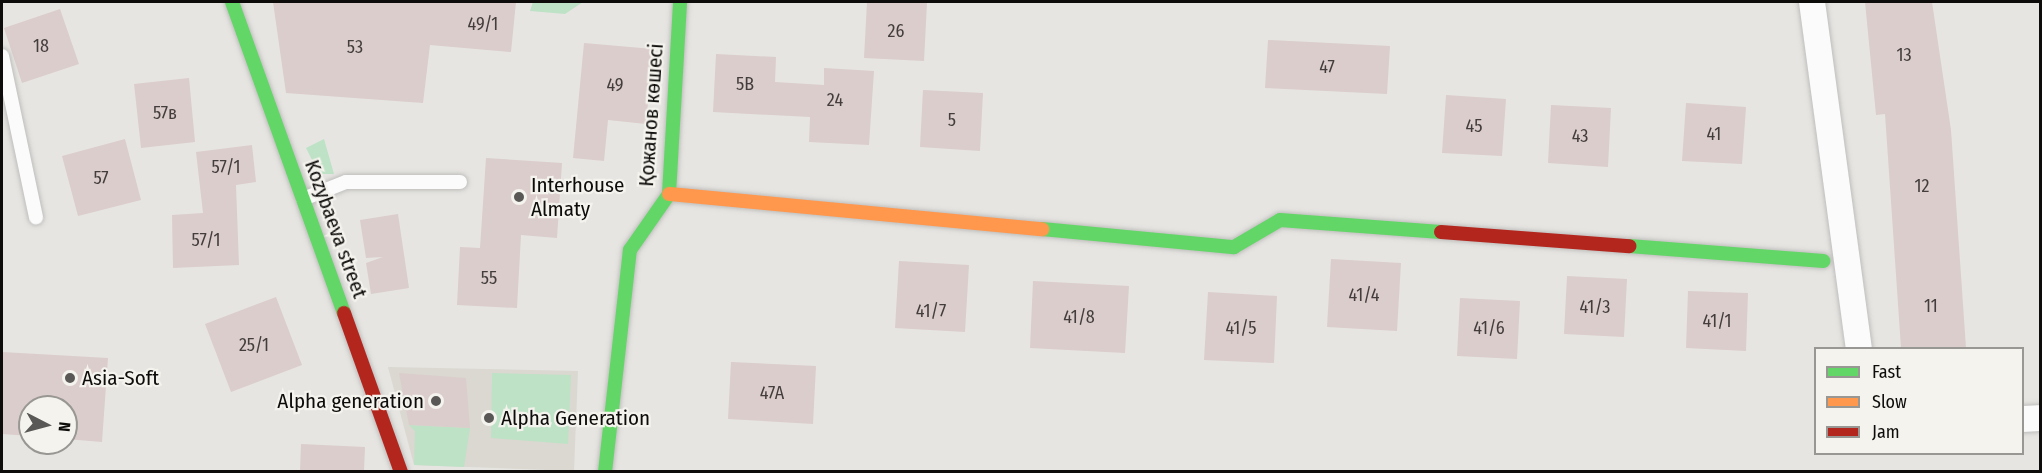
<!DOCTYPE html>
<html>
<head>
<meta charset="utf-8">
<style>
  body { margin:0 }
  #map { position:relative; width:2042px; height:473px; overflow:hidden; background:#e6e5e2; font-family:"Fira Sans Condensed",sans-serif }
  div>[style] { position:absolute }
  .built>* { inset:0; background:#dad8d0 }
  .green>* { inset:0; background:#bee2c6 }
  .building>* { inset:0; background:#dbcdcb }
  .roads { filter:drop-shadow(0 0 2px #bfbebc) drop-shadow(0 0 2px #bfbebc) }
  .lane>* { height:14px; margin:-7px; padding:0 7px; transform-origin:7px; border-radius:7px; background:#fbfbfb }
  .street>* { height:26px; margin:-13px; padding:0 13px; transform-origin:13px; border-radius:13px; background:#fbfbfb }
  .fast>* { height:14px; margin:-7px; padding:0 7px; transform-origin:7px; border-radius:7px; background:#63d668 }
  .slow>* { height:14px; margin:-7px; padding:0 7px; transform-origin:7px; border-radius:7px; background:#ff974d }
  .jam>* { height:14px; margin:-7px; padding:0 7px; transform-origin:7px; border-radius:7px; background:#b3261e }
  .dots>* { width:16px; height:16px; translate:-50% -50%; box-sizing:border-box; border:3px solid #f5f3ed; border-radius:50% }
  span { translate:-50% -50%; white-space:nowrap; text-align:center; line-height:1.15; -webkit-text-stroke:4.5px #f5f3ed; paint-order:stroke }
  .number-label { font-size:18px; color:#433e3d }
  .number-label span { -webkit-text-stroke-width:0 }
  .street-label { font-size:21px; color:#0d0c0b }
  .poi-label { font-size:21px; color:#0d0c0b }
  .left { translate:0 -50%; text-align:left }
  .right { translate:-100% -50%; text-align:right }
  .frame { position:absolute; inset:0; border:3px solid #0d0c0b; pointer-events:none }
  .legend { position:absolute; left:1814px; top:347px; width:210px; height:108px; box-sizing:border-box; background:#f5f3ed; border:2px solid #989793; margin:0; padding:8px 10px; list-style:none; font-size:18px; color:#0d0c0b }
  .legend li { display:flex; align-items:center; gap:12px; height:30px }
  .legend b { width:30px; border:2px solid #989793 }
  .north { position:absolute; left:18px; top:395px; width:60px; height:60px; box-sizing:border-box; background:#f5f3ed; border:2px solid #989793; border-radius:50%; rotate:96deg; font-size:16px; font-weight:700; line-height:24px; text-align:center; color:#0d0c0b }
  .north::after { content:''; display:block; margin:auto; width:21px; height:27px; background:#595856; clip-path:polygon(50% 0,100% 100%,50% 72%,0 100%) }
</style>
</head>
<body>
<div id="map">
  <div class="built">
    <i style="clip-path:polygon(388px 367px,578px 371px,574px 471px,414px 465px)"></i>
  </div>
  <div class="green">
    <i style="clip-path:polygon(533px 2px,583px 2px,565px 14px,530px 11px)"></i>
    <i style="clip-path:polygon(324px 139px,334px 174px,319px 174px,306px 148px)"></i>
    <i style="clip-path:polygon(492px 373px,571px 375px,568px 444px,491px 438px)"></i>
    <i style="clip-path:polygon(409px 425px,470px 428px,464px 467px,414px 465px,415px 431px)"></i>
  </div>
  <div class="building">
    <i style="clip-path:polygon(273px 2px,516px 2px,511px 52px,430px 45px,423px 103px,286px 93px)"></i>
    <i style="clip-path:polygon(867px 2px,927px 3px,924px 61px,864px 58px)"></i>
    <i style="clip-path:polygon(1865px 2px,1932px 2px,1951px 130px,1966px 348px,1901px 348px,1885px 114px,1876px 115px)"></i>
    <i style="clip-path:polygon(60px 9px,79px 64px,22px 83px,4px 28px)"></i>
    <i style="clip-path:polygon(1268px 40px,1390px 46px,1387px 94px,1265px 88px)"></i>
    <i style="clip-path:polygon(584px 43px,653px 49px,646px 124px,608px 120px,604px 161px,573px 158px)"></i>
    <i style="clip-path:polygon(716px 54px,776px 57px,775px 82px,824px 85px,824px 68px,874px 71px,869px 145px,809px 142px,810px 117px,713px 112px)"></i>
    <i style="clip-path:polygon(189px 78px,195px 142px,141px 148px,134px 84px)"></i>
    <i style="clip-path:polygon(923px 90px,983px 93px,980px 151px,920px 147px)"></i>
    <i style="clip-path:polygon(1446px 95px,1506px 99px,1502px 156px,1442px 153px)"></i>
    <i style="clip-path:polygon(1686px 103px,1746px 107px,1742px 164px,1682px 161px)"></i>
    <i style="clip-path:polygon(1551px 105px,1611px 108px,1608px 167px,1548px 163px)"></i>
    <i style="clip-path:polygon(125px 139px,141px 200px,78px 216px,62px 156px)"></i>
    <i style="clip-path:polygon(252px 145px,256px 182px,236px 185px,239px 265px,173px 268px,172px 215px,203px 213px,196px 152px)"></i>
    <i style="clip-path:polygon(486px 158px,562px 163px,557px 238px,521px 235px,517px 308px,457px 305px,460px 247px,480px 248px)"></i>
    <i style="clip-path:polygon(398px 214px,409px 288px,371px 294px,366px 263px,383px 257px,366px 258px,360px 220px)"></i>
    <i style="clip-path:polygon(1331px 259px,1401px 263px,1397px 331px,1327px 327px)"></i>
    <i style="clip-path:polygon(899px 261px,969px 265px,965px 332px,895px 328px)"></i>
    <i style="clip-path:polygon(1567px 276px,1627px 279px,1624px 337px,1564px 334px)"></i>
    <i style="clip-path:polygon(1033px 281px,1129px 286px,1125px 353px,1030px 348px)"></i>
    <i style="clip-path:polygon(1688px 291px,1748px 293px,1746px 351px,1686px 348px)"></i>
    <i style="clip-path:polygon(1208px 292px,1277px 296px,1274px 363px,1204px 360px)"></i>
    <i style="clip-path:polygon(276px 297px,302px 365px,231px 392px,205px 324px)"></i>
    <i style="clip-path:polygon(1460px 298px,1520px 301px,1517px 359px,1457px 356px)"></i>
    <i style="clip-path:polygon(2px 352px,108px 358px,102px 442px,66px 439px,66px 407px,30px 407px,30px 436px,2px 434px)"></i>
    <i style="clip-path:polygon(731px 362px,816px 366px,813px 424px,728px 419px)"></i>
    <i style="clip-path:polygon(399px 373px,466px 378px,470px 428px,409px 425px)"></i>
    <i style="clip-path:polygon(301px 444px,365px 447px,364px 471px,300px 471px)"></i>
  </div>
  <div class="roads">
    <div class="lane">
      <i style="left:2px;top:56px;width:165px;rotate:78.1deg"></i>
      <i style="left:303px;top:199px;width:46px;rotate:-21.6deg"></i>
      <i style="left:346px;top:182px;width:114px"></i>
    </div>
    <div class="street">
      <i style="left:1812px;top:2px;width:349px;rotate:82.3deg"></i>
      <i style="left:2022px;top:419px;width:18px;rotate:-3deg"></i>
    </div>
    <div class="fast">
      <i style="left:232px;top:2px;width:331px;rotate:70.2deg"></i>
      <i style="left:1042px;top:229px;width:193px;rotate:5.4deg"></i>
      <i style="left:1234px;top:247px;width:53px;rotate:-30.4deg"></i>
      <i style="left:1280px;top:220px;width:161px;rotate:4.3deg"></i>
      <i style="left:1629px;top:246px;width:195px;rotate:4.4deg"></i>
      <i style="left:605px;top:472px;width:223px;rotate:-83.6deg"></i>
      <i style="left:630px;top:250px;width:68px;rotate:-55.1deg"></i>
      <i style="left:669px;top:194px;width:192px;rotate:-86.7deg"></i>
    </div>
    <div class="slow">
      <i style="left:669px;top:194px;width:375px;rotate:5.4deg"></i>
    </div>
    <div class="jam">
      <i style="left:1441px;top:232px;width:189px;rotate:4.3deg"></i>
      <i style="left:344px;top:313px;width:169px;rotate:70.3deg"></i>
    </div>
  </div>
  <div class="dots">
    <i style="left:519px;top:197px;background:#595856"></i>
    <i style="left:70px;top:378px;background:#595856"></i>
    <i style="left:436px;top:401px;background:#595856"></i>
    <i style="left:489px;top:418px;background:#595856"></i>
  </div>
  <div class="number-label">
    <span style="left:483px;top:24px">49/1</span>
    <span style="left:896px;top:31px">26</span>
    <span style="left:41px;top:46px">18</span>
    <span style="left:355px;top:47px">53</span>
    <span style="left:1904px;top:55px">13</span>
    <span style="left:1327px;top:67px">47</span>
    <span style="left:745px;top:84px">5В</span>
    <span style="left:615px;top:85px">49</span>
    <span style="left:835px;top:100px">24</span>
    <span style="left:165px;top:113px">57в</span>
    <span style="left:952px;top:120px">5</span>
    <span style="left:1474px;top:126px">45</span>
    <span style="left:1714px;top:134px">41</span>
    <span style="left:1580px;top:136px">43</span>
    <span style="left:226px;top:167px">57/1</span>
    <span style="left:101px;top:178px">57</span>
    <span style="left:1922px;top:186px">12</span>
    <span style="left:206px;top:240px">57/1</span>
    <span style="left:489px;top:278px">55</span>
    <span style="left:1364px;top:295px">41/4</span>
    <span style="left:1931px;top:306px">11</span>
    <span style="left:1595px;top:307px">41/3</span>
    <span style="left:931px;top:311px">41/7</span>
    <span style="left:1079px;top:317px">41/8</span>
    <span style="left:1717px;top:321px">41/1</span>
    <span style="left:1241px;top:328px">41/5</span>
    <span style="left:1489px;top:328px">41/6</span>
    <span style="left:254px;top:345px">25/1</span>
    <span style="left:772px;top:393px">47А</span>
  </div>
  <div class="street-label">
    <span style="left:651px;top:115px;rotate:-86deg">Қожанов көшесі</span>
    <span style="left:336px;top:229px;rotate:70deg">Kozybaeva street</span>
  </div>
  <div class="poi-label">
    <span class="left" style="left:531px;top:197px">Interhouse<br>Almaty</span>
    <span class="left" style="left:82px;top:378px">Asia-Soft</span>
    <span class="right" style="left:424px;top:401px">Alpha generation</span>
    <span class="left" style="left:501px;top:418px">Alpha Generation</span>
  </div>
  <div class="frame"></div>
  <ul class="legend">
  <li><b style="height:8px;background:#63d668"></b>Fast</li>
  <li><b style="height:8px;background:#ff974d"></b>Slow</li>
  <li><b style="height:8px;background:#b3261e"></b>Jam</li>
  </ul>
  <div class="north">N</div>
</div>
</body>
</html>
